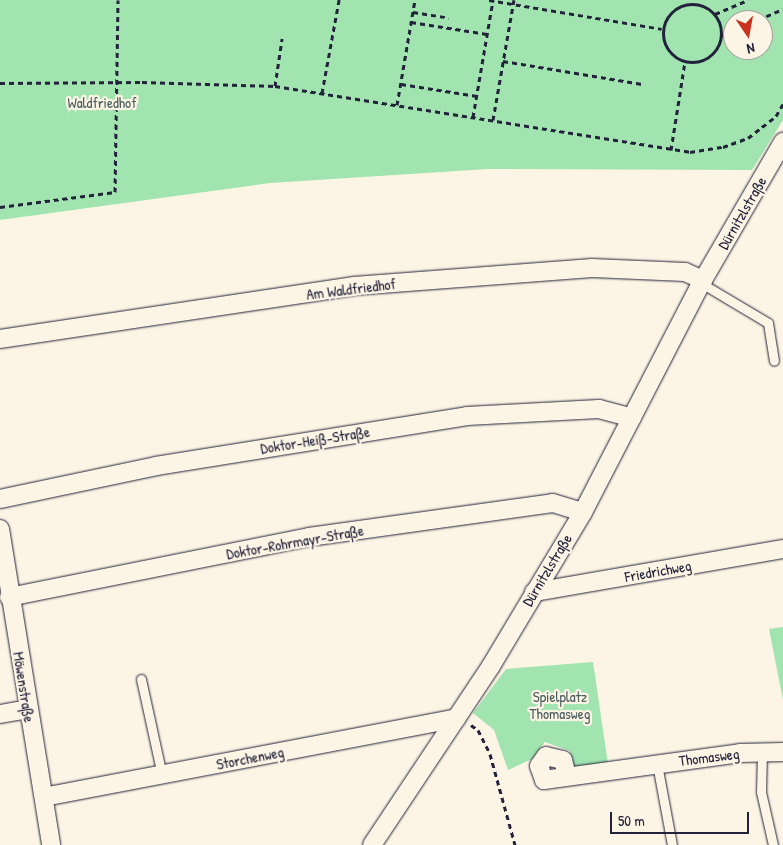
<!DOCTYPE html>
<html>
<head>
<meta charset="utf-8">
<style>
  body { margin:0 }
  #map { position:relative; width:783px; height:845px; overflow:hidden; background:#fcf5e5; font-family:"Patrick Hand",sans-serif }
  div>[style] { position:absolute }
  .green>* { inset:0; background:#a1e4af }
  .path>* { height:3px; margin-top:-1.5px; transform-origin:0; background:repeating-linear-gradient(90deg,#22223b 0 5px,transparent 0 9px) }
  .path>.ring { margin:-1.5px; padding:0; box-sizing:content-box; background:none; border:3px solid #22223b; border-radius:50% }
  .roads { filter:drop-shadow(0 0 1px #22223b) drop-shadow(0 0 1px #22223b) }
  .service>* { height:9px; margin:-4.5px; padding:0 4.5px; transform-origin:4.5px; border-radius:4.5px; background:#fcf5e5 }
  .minor>* { height:18px; margin:-9px; padding:0 9px; transform-origin:9px; border-radius:9px; background:#fcf5e5 }
  span { translate:-50% -50%; white-space:nowrap; text-align:center; line-height:1.15; -webkit-text-stroke:4.5px #fcf5e5; paint-order:stroke }
  .park-label { font-size:15px; color:#485c5e }
  .street-label { font-size:15px; color:#22223b }
  .north { position:absolute; left:723px; top:10px; width:50px; height:50px; box-sizing:border-box; background:#fcf5e5; border:1px solid #a5a1a1; border-radius:50%; rotate:168deg; font-size:14px; font-weight:700; line-height:20px; text-align:center; color:#22223b }
  .north::after { content:''; display:block; margin:auto; width:18px; height:22px; background:#c8321e; clip-path:polygon(50% 0,100% 100%,50% 72%,0 100%) }
  .scale { position:absolute; left:610px; top:812px; width:139px; height:22px; box-sizing:border-box; border:2px solid #22223b; border-top:0; padding-left:6px; font-size:15px; line-height:18px; white-space:nowrap; color:#22223b; -webkit-text-stroke:4px #fcf5e5; paint-order:stroke }
</style>
</head>
<body>
<div id="map">
  <div class="green">
    <i style="clip-path:polygon(evenodd,0 0,783px 0,783px 120px,752px 170px,488px 169px,270px 183px,0 220px,0 0,733px 20px,763px 20px,763px 50px,733px 50px,733px 20px)"></i>
    <i style="clip-path:polygon(783px 627px,783px 700px,769px 629px)"></i>
    <i style="clip-path:polygon(593px 662px,608px 764px,574px 770px,570px 751px,545px 742px,532px 759px,508px 770px,494px 730px,473px 713px,506px 669px)"></i>
  </div>
  <div class="path">
    <i style="left:489px;top:0;width:175px;rotate:9.5deg"></i>
    <i class="ring" style="left:663px;top:4px;width:55px;height:55px"></i>
    <i style="left:413px;top:12px;width:36px;rotate:9deg"></i>
    <i style="left:715px;top:14px;width:36px;rotate:-23deg"></i>
    <i style="left:758px;top:20px;width:27px;rotate:-24deg"></i>
    <i style="left:411px;top:22px;width:77px;rotate:9deg"></i>
    <i style="left:722px;top:36px;width:12px;rotate:-24deg"></i>
    <i style="left:503px;top:61px;width:141px;rotate:9.4deg"></i>
    <i style="left:0;top:83px;width:142px;rotate:-0.4deg"></i>
    <i style="left:142px;top:82px;width:133px;rotate:1.7deg"></i>
    <i style="left:275px;top:86px;width:420px;rotate:9deg"></i>
    <i style="left:690px;top:152px;width:33px;rotate:-9deg"></i>
    <i style="left:723px;top:147px;width:27px;rotate:-20deg"></i>
    <i style="left:748px;top:138px;width:36px;rotate:-38deg"></i>
    <i style="left:776px;top:116px;width:14px;rotate:-60deg"></i>
    <i style="left:401px;top:84px;width:77px;rotate:9deg"></i>
    <i style="left:275px;top:86px;width:48px;rotate:-81.5deg"></i>
    <i style="left:322px;top:93px;width:95px;rotate:-79.6deg"></i>
    <i style="left:397px;top:105px;width:107px;rotate:-80.3deg"></i>
    <i style="left:473px;top:117px;width:119px;rotate:-80.3deg"></i>
    <i style="left:493px;top:120px;width:122px;rotate:-80.1deg"></i>
    <i style="left:671px;top:150px;width:89px;rotate:-81deg"></i>
    <i style="left:0;top:207px;width:116px;rotate:-7.4deg"></i>
    <i style="left:115px;top:192px;width:192px;rotate:-89.1deg"></i>
    <i style="left:471px;top:725px;width:9px;rotate:36deg"></i>
    <i style="left:478px;top:730px;width:27px;rotate:63deg"></i>
    <i style="left:490px;top:754px;width:94px;rotate:74.6deg"></i>
  </div>
  <div class="roads">
    <div class="service">
      <i style="left:701px;top:283px;width:78px;rotate:30.8deg"></i>
      <i style="left:768px;top:323px;width:38px;rotate:81deg"></i>
      <i style="left:141px;top:679px;width:98px;rotate:77.7deg"></i>
      <i style="left:762px;top:752px;width:40px;rotate:91.4deg"></i>
      <i style="left:761px;top:792px;width:54px;rotate:77.2deg"></i>
      <i style="left:657px;top:764px;width:82px;rotate:79.5deg"></i>
    </div>
    <div class="minor">
      <i style="left:0;top:339px;width:358px;rotate:-8.5deg"></i>
      <i style="left:354px;top:286px;width:239px;rotate:-4.3deg"></i>
      <i style="left:592px;top:268px;width:93px;rotate:2.5deg"></i>
      <i style="left:685px;top:272px;width:20px;rotate:24deg"></i>
      <i style="left:0;top:499px;width:159px;rotate:-11.9deg"></i>
      <i style="left:156px;top:466px;width:315px;rotate:-9.1deg"></i>
      <i style="left:467px;top:416px;width:132px;rotate:-3deg"></i>
      <i style="left:599px;top:409px;width:34px;rotate:15deg"></i>
      <i style="left:0;top:529px;width:320px;rotate:80.8deg"></i>
      <i style="left:534px;top:592px;width:253px;rotate:-9.8deg"></i>
      <i style="left:9px;top:597px;width:306px;rotate:-11.3deg"></i>
      <i style="left:309px;top:537px;width:246px;rotate:-7.9deg"></i>
      <i style="left:553px;top:503px;width:31px;rotate:17deg"></i>
      <i style="left:0;top:714px;width:27px;rotate:-10deg"></i>
      <i style="left:567px;top:776px;width:16px;rotate:-104deg"></i>
      <i style="left:563px;top:760px;width:17px;rotate:-167deg"></i>
      <i style="left:546px;top:756px;width:12px;rotate:125deg"></i>
      <i style="left:539px;top:766px;width:15px;rotate:70deg"></i>
      <i style="left:544px;top:780px;width:198px;rotate:-7.8deg"></i>
      <i style="left:740px;top:753px;width:43px;rotate:-1.3deg"></i>
      <i style="left:44px;top:797px;width:420px;rotate:-10.8deg"></i>
      <i style="left:372px;top:845px;width:215px;rotate:-56.4deg"></i>
      <i style="left:491px;top:666px;width:179px;rotate:-59.1deg"></i>
      <i style="left:583px;top:512px;width:261px;rotate:-62.7deg"></i>
      <i style="left:703px;top:280px;width:160px;rotate:-59.9deg"></i>
    </div>
  </div>
  <div class="park-label">
    <span style="left:102px;top:103px">Waldfriedhof</span>
    <span style="left:560px;top:705px">Spielplatz<br>Thomasweg</span>
  </div>
  <div class="street-label">
    <span style="left:742px;top:213px;rotate:-60deg">Dürnitzlstraße</span>
    <span style="left:351px;top:289px;rotate:-7deg">Am Waldfriedhof</span>
    <span style="left:315px;top:440px;rotate:-9deg">Doktor-Heiß-Straße</span>
    <span style="left:295px;top:542px;rotate:-10deg">Doktor-Rohrmayr-Straße</span>
    <span style="left:547px;top:570px;rotate:-59deg">Dürnitzlstraße</span>
    <span style="left:658px;top:571px;rotate:-10deg">Friedrichweg</span>
    <span style="left:24px;top:687px;rotate:81deg">Möwenstraße</span>
    <span style="left:709px;top:757px;rotate:-7deg">Thomasweg</span>
    <span style="left:250px;top:758px;rotate:-11deg">Storchenweg</span>
  </div>
  <div class="north">N</div>
  <div class="scale">50 m</div>
</div>
</body>
</html>
